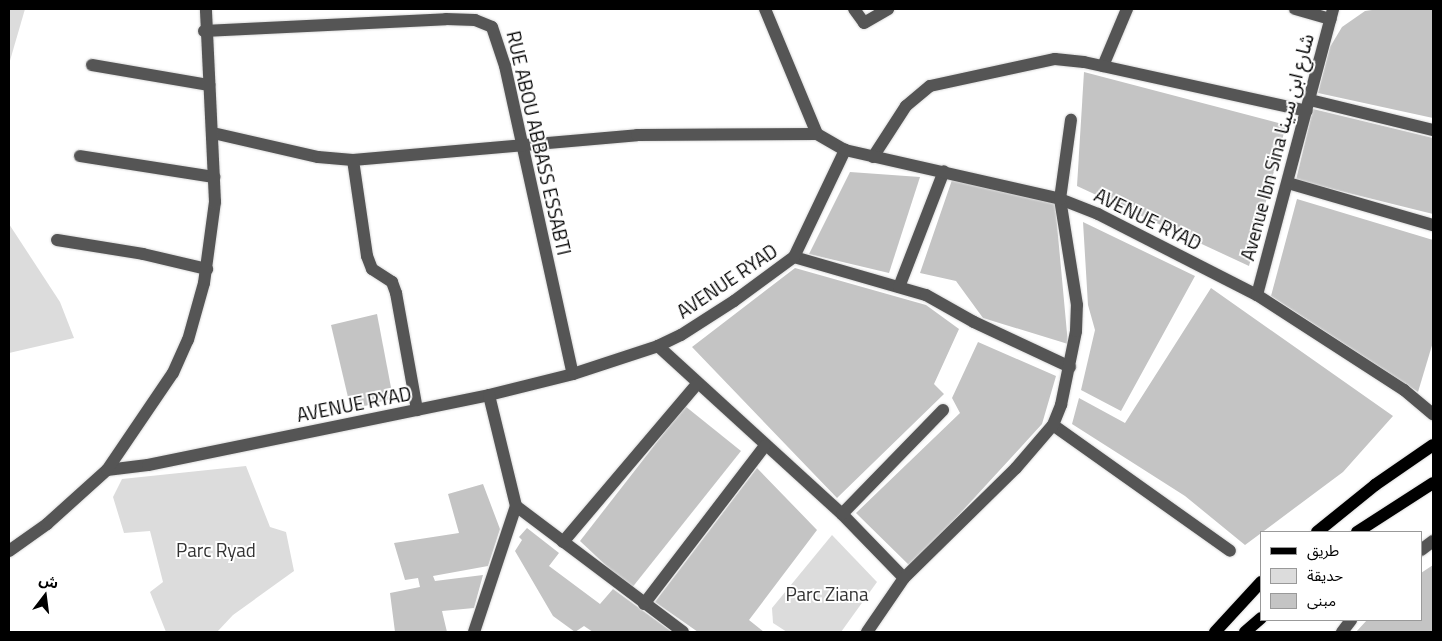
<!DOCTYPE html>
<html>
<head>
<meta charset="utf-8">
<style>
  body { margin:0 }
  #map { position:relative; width:1442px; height:641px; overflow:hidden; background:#fff; font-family:"Titillium Web","Noto Sans Arabic",sans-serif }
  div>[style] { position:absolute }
  .green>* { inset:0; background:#dcdcdc }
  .building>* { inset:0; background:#c4c4c4 }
  .roads { filter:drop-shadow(0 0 1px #dbdbdb) drop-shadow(0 0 1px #dbdbdb) }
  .minor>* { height:12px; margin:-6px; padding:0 6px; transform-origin:6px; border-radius:6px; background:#555 }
  .major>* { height:12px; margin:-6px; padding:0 6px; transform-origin:6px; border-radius:6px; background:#000 }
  span { translate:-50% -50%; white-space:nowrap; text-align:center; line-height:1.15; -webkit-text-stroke:4px #fff; paint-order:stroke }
  .street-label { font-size:19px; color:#000 }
  .park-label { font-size:19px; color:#333 }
  .frame { position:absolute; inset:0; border:10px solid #000; pointer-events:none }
  .legend { position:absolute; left:1260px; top:531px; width:162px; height:90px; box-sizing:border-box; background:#fff; border:1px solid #999; margin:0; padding:6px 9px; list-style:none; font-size:15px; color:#000 }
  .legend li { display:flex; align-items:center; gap:10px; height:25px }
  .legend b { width:25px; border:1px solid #999 }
  .north { position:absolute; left:20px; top:571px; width:50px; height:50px; -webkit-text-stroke:4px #fff; paint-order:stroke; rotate:15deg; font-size:14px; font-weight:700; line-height:20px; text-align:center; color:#000 }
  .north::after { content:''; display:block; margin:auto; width:18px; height:22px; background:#000; clip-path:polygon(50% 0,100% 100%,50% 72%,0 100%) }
</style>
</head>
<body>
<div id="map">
  <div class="green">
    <i style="clip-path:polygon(9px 9px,25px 9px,9px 64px)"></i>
    <i style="clip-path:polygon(9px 224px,60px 302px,74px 338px,9px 353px)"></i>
    <i style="clip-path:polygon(246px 466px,270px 527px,286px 532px,294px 571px,233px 615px,217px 632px,166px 632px,150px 592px,163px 582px,150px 531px,124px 533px,113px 497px,122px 479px)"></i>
    <i style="clip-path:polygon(832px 535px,877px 582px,841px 632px,787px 632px,773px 623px,772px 608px)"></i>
  </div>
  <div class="building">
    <i style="clip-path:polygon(1379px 9px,1433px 9px,1433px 118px,1318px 93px,1330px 47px,1342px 27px,1365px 11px)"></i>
    <i style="clip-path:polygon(1084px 72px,1286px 125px,1249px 266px,1077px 186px)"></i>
    <i style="clip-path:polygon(1313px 109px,1433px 138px,1433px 214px,1296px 180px)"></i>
    <i style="clip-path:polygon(850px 172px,920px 177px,889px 273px,809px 254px)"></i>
    <i style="clip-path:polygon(952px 180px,1055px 203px,1068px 344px,983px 318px,956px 281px,920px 273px)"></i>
    <i style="clip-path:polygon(1297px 199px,1433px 240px,1433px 342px,1418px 392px,1271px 296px)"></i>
    <i style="clip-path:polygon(1083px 222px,1195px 276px,1121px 411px,1081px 390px,1095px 330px,1088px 305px)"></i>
    <i style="clip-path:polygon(795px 268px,926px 305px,959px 329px,934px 384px,944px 394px,837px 498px,692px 347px)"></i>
    <i style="clip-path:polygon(1211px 288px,1393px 416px,1343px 472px,1245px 545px,1185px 496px,1072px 424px,1079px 398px,1125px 423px)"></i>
    <i style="clip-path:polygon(377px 314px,393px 398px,351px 410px,331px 325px)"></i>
    <i style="clip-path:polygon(978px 342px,1056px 376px,1042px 424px,911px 567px,856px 513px,960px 413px,952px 398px)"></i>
    <i style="clip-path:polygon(685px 406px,741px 451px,631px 589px,580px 541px)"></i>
    <i style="clip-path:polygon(757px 468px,817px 530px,749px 620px,764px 632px,698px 632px,655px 602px)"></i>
    <i style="clip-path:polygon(483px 484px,500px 529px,488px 566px,433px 576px,435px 581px,483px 575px,474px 608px,442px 611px,447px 632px,395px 632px,390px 593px,420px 587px,418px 578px,405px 580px,394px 543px,459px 533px,448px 494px)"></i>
    <i style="clip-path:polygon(527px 528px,559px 553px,549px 566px,600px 604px,613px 589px,672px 632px,593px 632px,584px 626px,575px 632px,553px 616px,515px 551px,522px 540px,519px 537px)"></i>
    <i style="clip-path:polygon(1433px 565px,1433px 632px,1356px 632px,1367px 620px,1421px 620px,1421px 573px)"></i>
  </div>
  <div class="roads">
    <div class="minor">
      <i style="left:765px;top:9px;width:135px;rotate:67.4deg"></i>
      <i style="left:817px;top:134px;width:32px;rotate:30deg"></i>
      <i style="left:854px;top:9px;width:17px;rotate:54deg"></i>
      <i style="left:864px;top:23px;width:28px;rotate:-30deg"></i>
      <i style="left:1295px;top:9px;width:37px;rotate:16deg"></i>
      <i style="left:204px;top:31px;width:242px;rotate:-2.8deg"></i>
      <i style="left:446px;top:19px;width:29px;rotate:2deg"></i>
      <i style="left:475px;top:20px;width:18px;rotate:22deg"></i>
      <i style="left:492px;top:27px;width:41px;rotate:71.6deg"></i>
      <i style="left:505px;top:66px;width:315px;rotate:77.6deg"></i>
      <i style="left:92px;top:65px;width:119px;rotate:9.7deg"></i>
      <i style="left:1103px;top:66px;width:62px;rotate:-67.2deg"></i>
      <i style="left:1310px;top:100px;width:127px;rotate:13.7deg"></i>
      <i style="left:213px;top:133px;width:108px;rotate:12.9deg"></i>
      <i style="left:318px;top:157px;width:35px;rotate:5deg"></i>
      <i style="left:353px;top:160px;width:285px;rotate:-5deg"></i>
      <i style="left:637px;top:135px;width:180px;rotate:-0.3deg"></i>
      <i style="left:80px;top:156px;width:136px;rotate:8.9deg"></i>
      <i style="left:873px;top:157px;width:61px;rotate:-57.1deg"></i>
      <i style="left:906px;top:106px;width:31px;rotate:-40deg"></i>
      <i style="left:930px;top:86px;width:128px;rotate:-12.2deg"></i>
      <i style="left:1055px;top:59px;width:29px;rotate:6deg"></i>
      <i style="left:1084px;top:62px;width:228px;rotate:12.4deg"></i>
      <i style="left:353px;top:160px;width:97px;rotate:81.7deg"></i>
      <i style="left:367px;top:256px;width:14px;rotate:69deg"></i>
      <i style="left:372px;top:269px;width:24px;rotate:33deg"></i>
      <i style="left:392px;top:282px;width:12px;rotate:70deg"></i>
      <i style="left:396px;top:293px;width:119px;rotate:79.8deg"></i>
      <i style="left:1288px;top:183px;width:151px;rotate:16.2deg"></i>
      <i style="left:57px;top:240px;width:87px;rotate:9.2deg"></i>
      <i style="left:143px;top:254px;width:66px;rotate:13.2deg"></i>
      <i style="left:794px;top:257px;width:137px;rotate:16.1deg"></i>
      <i style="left:926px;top:295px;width:55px;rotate:29.4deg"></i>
      <i style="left:974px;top:322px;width:106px;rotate:25.1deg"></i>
      <i style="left:899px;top:287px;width:124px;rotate:-68.8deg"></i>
      <i style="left:1257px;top:295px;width:296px;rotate:-75.1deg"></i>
      <i style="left:658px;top:346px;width:249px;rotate:42.4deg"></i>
      <i style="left:842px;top:514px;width:89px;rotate:45.9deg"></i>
      <i style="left:1053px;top:425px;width:217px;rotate:35.4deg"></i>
      <i style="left:107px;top:470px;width:41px;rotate:-7deg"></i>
      <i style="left:148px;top:465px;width:348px;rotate:-11.6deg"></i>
      <i style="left:489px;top:395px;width:87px;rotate:-14deg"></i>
      <i style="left:573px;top:374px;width:89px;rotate:-18.2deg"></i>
      <i style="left:658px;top:346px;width:25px;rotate:-26deg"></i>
      <i style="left:681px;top:335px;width:63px;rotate:-32.7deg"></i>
      <i style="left:734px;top:301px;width:74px;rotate:-36.3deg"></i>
      <i style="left:794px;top:257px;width:119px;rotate:-64.5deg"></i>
      <i style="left:845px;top:150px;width:221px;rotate:12.8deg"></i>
      <i style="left:1060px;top:199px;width:41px;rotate:21.5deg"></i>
      <i style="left:1098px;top:214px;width:178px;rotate:27deg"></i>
      <i style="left:1257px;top:295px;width:175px;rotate:32.9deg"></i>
      <i style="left:1404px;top:390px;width:38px;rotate:40deg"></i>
      <i style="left:516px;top:506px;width:209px;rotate:37deg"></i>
      <i style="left:842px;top:514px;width:145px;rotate:-45.8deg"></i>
      <i style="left:563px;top:542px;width:207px;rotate:-49.7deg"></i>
      <i style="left:1421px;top:550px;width:15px;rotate:-37deg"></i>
      <i style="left:9px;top:551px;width:47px;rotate:-35.4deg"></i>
      <i style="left:47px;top:524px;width:81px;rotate:-42deg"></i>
      <i style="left:107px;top:470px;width:117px;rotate:-55.8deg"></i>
      <i style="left:173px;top:373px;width:36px;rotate:-66deg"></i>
      <i style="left:188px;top:340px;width:59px;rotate:-74.3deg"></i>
      <i style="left:204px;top:283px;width:82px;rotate:-82.3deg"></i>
      <i style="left:215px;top:202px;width:193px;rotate:-92.7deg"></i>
      <i style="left:644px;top:604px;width:199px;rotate:-52.6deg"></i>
      <i style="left:474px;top:632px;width:133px;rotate:-71.6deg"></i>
      <i style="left:516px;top:506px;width:114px;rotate:-103.7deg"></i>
      <i style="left:867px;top:632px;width:65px;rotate:-55.6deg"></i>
      <i style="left:904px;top:578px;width:157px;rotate:-44.5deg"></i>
      <i style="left:1016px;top:468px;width:57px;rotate:-49.3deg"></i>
      <i style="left:1053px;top:425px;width:22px;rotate:-68deg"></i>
      <i style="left:1061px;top:405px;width:76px;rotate:-78.5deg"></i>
      <i style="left:1076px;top:331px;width:26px;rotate:-88deg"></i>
      <i style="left:1077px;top:305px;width:107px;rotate:-99.1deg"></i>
      <i style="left:1060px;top:199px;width:80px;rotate:-82.1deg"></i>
      <i style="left:1342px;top:632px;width:15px;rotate:-53deg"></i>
    </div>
    <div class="major">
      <i style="left:1317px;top:532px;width:75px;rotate:-39deg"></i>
      <i style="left:1375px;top:485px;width:70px;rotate:-34.6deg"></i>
      <i style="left:1357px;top:532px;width:90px;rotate:-32.8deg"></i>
      <i style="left:1215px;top:632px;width:68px;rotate:-47.4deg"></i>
      <i style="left:1245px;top:632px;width:21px;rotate:-41deg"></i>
    </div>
  </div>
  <div class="street-label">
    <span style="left:539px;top:143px;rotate:77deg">RUE ABOU ABBASS ESSABTI</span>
    <span style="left:1277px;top:147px;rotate:-75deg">Avenue Ibn Sina شارع ابن سينا</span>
    <span style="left:1148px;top:219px;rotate:26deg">AVENUE RYAD</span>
    <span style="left:727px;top:281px;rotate:-34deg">AVENUE RYAD</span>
    <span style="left:354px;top:404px;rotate:-11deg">AVENUE RYAD</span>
  </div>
  <div class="park-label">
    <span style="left:216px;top:550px">Parc Ryad</span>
    <span style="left:827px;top:594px">Parc Ziana</span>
  </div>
  <div class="frame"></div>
  <ul class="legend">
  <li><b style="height:6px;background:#000"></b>طريق</li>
  <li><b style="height:14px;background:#dcdcdc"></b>حديقة</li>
  <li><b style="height:14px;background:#c4c4c4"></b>مبنى</li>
  </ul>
  <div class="north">ش</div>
</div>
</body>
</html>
